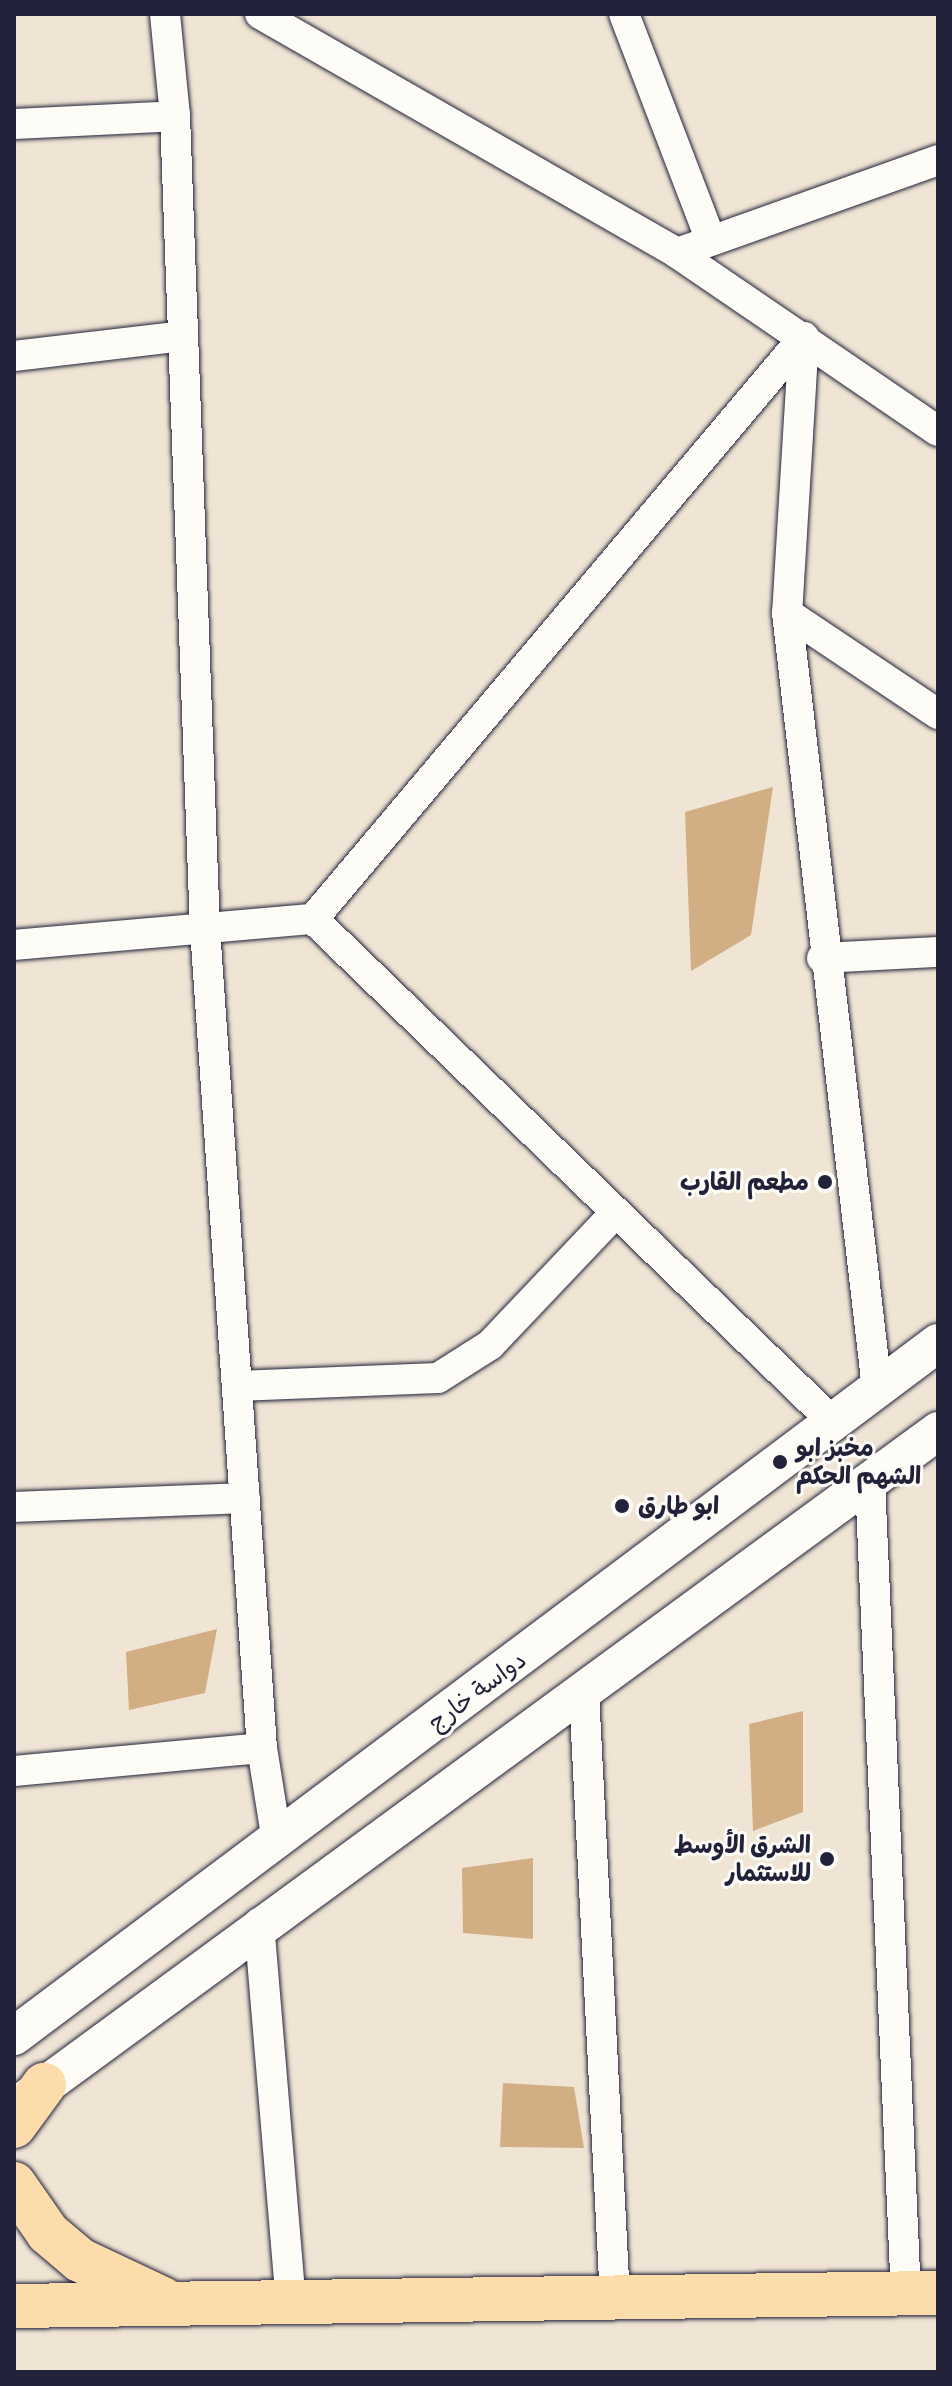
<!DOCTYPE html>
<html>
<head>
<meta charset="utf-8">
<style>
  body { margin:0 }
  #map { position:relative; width:952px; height:2386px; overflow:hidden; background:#f0e5d4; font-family:"Patrick Hand","Playpen Sans Arabic",sans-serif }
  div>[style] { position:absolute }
  .building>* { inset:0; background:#d1ae83 }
  .roads { filter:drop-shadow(0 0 2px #22223b) drop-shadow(0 0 2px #22223b) }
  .minor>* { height:30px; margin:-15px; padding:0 15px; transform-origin:15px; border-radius:15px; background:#fdfcf7 }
  .tertiary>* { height:38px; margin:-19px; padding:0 19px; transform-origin:19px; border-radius:19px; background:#fdfcf7 }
  .primary>* { height:44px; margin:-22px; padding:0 22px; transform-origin:22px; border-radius:22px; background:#fddcac }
  .dots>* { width:22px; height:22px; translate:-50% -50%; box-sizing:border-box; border:4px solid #fdfcf7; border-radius:50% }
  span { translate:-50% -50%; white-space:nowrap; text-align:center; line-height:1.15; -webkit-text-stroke:6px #fdfcf7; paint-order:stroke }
  .poi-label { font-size:24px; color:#22223b; font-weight:700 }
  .right { translate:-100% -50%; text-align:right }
  .left { translate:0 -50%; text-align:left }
  .street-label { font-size:24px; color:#22223b }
  .frame { position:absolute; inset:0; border:16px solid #22223b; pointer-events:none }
</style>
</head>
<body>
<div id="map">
  <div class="building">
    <i style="clip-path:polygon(773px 787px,751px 935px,691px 971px,685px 812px)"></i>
    <i style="clip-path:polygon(217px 1629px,205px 1693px,129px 1710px,126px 1652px)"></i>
    <i style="clip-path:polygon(803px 1711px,803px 1812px,753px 1831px,749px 1724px)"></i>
    <i style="clip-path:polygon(533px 1858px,533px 1939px,463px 1933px,462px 1868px)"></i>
    <i style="clip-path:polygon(503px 2083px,574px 2087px,584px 2148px,500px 2147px)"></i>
  </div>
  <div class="roads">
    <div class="minor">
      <i style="left:165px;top:14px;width:102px;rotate:84.4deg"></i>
      <i style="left:175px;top:116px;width:814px;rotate:87.89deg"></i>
      <i style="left:205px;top:929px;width:821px;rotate:86.02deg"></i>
      <i style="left:262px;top:1748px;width:95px;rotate:80.9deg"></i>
      <i style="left:260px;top:14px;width:481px;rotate:29.8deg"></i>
      <i style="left:677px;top:253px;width:316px;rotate:34.3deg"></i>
      <i style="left:624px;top:14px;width:240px;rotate:69deg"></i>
      <i style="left:14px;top:124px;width:161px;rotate:-2.8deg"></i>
      <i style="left:677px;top:253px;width:277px;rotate:-19.6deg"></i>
      <i style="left:804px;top:337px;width:277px;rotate:93.5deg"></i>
      <i style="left:787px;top:613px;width:781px;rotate:83.38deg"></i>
      <i style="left:14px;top:356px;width:170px;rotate:-6.7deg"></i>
      <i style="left:787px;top:613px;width:182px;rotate:33.8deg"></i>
      <i style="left:313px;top:919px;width:723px;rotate:44.05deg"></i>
      <i style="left:14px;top:945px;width:300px;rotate:-5deg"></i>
      <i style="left:313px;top:919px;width:761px;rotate:-49.85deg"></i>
      <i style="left:822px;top:958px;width:116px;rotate:-3deg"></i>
      <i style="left:237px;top:1386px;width:201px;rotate:-2.3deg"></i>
      <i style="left:438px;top:1378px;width:62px;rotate:-32.4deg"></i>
      <i style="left:490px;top:1345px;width:183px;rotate:-46.5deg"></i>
      <i style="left:870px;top:1481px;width:815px;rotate:87.47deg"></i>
      <i style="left:14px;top:1507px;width:231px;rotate:-2.2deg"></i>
      <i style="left:584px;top:1692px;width:609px;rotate:87.08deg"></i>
      <i style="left:14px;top:1771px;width:249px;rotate:-5.3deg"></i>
      <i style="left:259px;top:1923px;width:380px;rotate:85.2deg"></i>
    </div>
    <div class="tertiary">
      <i style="left:14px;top:2036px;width:1155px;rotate:-36.87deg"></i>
      <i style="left:21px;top:2103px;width:1137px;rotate:-36.23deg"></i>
    </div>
    <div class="primary">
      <i style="left:14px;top:2126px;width:51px;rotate:-53.8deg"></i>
      <i style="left:14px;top:2184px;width:60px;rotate:55.2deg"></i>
      <i style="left:48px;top:2233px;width:42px;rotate:40.2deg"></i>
      <i style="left:80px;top:2260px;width:92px;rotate:25.2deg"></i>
      <i style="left:14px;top:2306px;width:924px;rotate:-0.81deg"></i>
    </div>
  </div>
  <div class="dots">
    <i style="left:825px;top:1182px;background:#22223b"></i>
    <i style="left:780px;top:1462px;background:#22223b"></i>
    <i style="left:622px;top:1506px;background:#22223b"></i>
    <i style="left:827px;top:1859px;background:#22223b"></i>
  </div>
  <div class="poi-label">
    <span class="right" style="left:809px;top:1182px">مطعم القارب</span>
    <span class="left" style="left:796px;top:1462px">مخبز ابو<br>الشهم الحكم</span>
    <span class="left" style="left:638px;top:1506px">ابو طارق</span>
    <span class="right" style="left:811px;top:1859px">الشرق الأوسط<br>للاستثمار</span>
  </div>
  <div class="street-label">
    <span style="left:477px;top:1691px;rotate:-37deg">دواسة خارج</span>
  </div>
  <div class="frame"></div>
</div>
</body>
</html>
